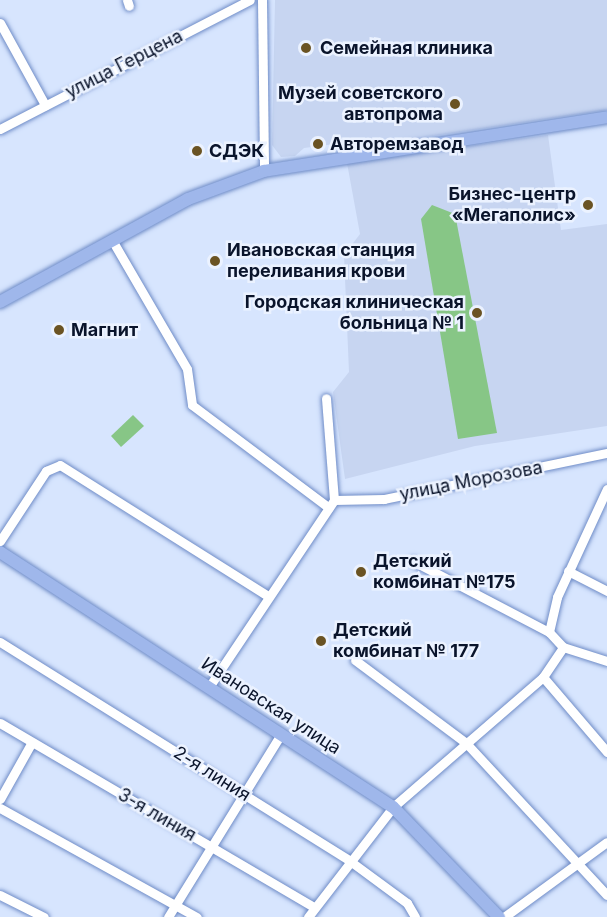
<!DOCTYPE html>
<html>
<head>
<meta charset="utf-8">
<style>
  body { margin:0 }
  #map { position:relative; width:607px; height:917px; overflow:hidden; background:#d7e5fe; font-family:Inter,sans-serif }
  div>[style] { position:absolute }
  .built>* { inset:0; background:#c7d5f1 }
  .green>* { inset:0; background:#87c686 }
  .roads { filter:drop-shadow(0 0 2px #6f8cc7) drop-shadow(0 0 2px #6f8cc7) }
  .minor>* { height:9px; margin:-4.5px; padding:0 4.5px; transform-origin:4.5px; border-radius:4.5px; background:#fff }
  .major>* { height:12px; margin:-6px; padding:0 6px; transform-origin:6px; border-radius:6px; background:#9fb7eb }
  .dots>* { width:16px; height:16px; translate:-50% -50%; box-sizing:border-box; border:3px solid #ebf2ff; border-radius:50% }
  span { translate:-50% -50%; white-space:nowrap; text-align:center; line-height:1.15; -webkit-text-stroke:5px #ebf2ff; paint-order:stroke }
  .poi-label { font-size:18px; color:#0a142b; font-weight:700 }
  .left { translate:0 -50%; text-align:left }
  .right { translate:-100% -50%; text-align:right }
  .street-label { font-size:18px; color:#0a142b }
</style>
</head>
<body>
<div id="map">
  <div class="built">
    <i style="clip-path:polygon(275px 0,607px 0,607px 110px,345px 149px,335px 144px,304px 148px,295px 156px,281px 157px,272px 145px)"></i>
    <i style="clip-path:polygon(548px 135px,561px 230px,607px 224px,607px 426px,475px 446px,345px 479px,333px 392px,349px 372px,344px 255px,360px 234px,347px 163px)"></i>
  </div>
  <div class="green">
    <i style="clip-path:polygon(432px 205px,455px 214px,497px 433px,458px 439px,421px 219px)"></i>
    <i style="clip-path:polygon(133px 415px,144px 426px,121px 447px,111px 436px)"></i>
  </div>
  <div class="roads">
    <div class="minor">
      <i style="left:127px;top:0;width:6px;rotate:72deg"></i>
      <i style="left:262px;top:0;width:171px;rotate:89.3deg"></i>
      <i style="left:0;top:23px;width:94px;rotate:61.2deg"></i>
      <i style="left:0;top:129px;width:281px;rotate:-27.3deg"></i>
      <i style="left:112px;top:240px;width:149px;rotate:59.8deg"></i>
      <i style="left:187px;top:369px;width:36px;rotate:82deg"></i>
      <i style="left:192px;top:405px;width:171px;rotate:36.9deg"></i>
      <i style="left:334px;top:500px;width:50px;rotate:-1.1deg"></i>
      <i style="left:384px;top:499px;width:228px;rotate:-11.7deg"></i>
      <i style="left:0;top:541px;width:84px;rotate:-56.7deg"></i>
      <i style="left:46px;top:471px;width:15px;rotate:-23deg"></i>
      <i style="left:60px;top:465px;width:246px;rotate:32.2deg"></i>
      <i style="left:413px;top:561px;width:153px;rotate:27.6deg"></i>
      <i style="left:549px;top:632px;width:21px;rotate:47deg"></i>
      <i style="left:563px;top:647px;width:46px;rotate:17.7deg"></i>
      <i style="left:568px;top:571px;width:44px;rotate:27.1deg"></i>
      <i style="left:549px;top:632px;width:36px;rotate:-77deg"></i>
      <i style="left:557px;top:597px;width:119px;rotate:-65.2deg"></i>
      <i style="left:0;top:642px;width:413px;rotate:32deg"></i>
      <i style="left:350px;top:861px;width:71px;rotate:36.4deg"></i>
      <i style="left:407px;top:903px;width:16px;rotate:60deg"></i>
      <i style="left:355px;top:660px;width:139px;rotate:36.8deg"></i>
      <i style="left:466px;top:743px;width:207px;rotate:47.2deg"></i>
      <i style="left:543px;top:677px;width:99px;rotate:49.5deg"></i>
      <i style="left:209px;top:687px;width:225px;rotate:-56.2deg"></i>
      <i style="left:334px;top:500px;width:102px;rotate:-94.5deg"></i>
      <i style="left:0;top:723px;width:364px;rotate:30.4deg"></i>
      <i style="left:0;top:799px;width:65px;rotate:-60.7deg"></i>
      <i style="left:0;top:808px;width:225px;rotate:29deg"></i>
      <i style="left:0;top:895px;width:49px;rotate:26.6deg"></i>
      <i style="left:168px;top:917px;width:215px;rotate:-58.3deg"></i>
      <i style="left:308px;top:917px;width:139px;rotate:-52.3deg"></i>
      <i style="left:393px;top:807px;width:198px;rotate:-40.9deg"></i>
      <i style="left:543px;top:677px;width:36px;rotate:-56deg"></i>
      <i style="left:504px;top:917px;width:127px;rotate:-36.1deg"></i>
    </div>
    <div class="major">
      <i style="left:0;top:302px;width:214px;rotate:-28.7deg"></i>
      <i style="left:188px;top:199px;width:81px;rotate:-20.2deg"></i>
      <i style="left:264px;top:171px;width:347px;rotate:-8.9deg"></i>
      <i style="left:0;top:552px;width:468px;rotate:33deg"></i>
      <i style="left:393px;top:807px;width:153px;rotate:46.1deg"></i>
    </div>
  </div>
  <div class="dots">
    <i style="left:306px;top:48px;background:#6a5323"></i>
    <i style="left:455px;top:104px;background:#6a5323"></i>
    <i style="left:318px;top:144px;background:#6a5323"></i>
    <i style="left:197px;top:151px;background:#6a5323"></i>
    <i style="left:588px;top:205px;background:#6a5323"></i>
    <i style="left:215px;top:261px;background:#6a5323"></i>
    <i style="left:477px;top:313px;background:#6a5323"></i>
    <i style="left:59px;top:330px;background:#6a5323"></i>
    <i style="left:361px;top:572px;background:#6a5323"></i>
    <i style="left:321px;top:641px;background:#6a5323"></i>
  </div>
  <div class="poi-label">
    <span class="left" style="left:320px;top:48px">Семейная клиника</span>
    <span class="right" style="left:443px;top:104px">Музей советского<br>автопрома</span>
    <span class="left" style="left:330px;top:144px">Авторемзавод</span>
    <span class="left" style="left:209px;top:151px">СДЭК</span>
    <span class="right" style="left:576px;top:205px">Бизнес-центр<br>«Мегаполис»</span>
    <span class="left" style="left:227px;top:261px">Ивановская станция<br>переливания крови</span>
    <span class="right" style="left:464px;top:313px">Городская клиническая<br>больница № 1</span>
    <span class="left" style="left:71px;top:330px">Магнит</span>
    <span class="left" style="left:373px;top:572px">Детский<br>комбинат №175</span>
    <span class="left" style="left:333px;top:641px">Детский<br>комбинат № 177</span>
  </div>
  <div class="street-label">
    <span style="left:124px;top:64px;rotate:-27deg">улица Герцена</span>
    <span style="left:471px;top:481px;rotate:-11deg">улица Морозова</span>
    <span style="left:271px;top:706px;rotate:33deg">Ивановская улица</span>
    <span style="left:212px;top:774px;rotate:32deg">2-я линия</span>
    <span style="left:157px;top:815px;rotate:30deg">3-я линия</span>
  </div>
</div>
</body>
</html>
